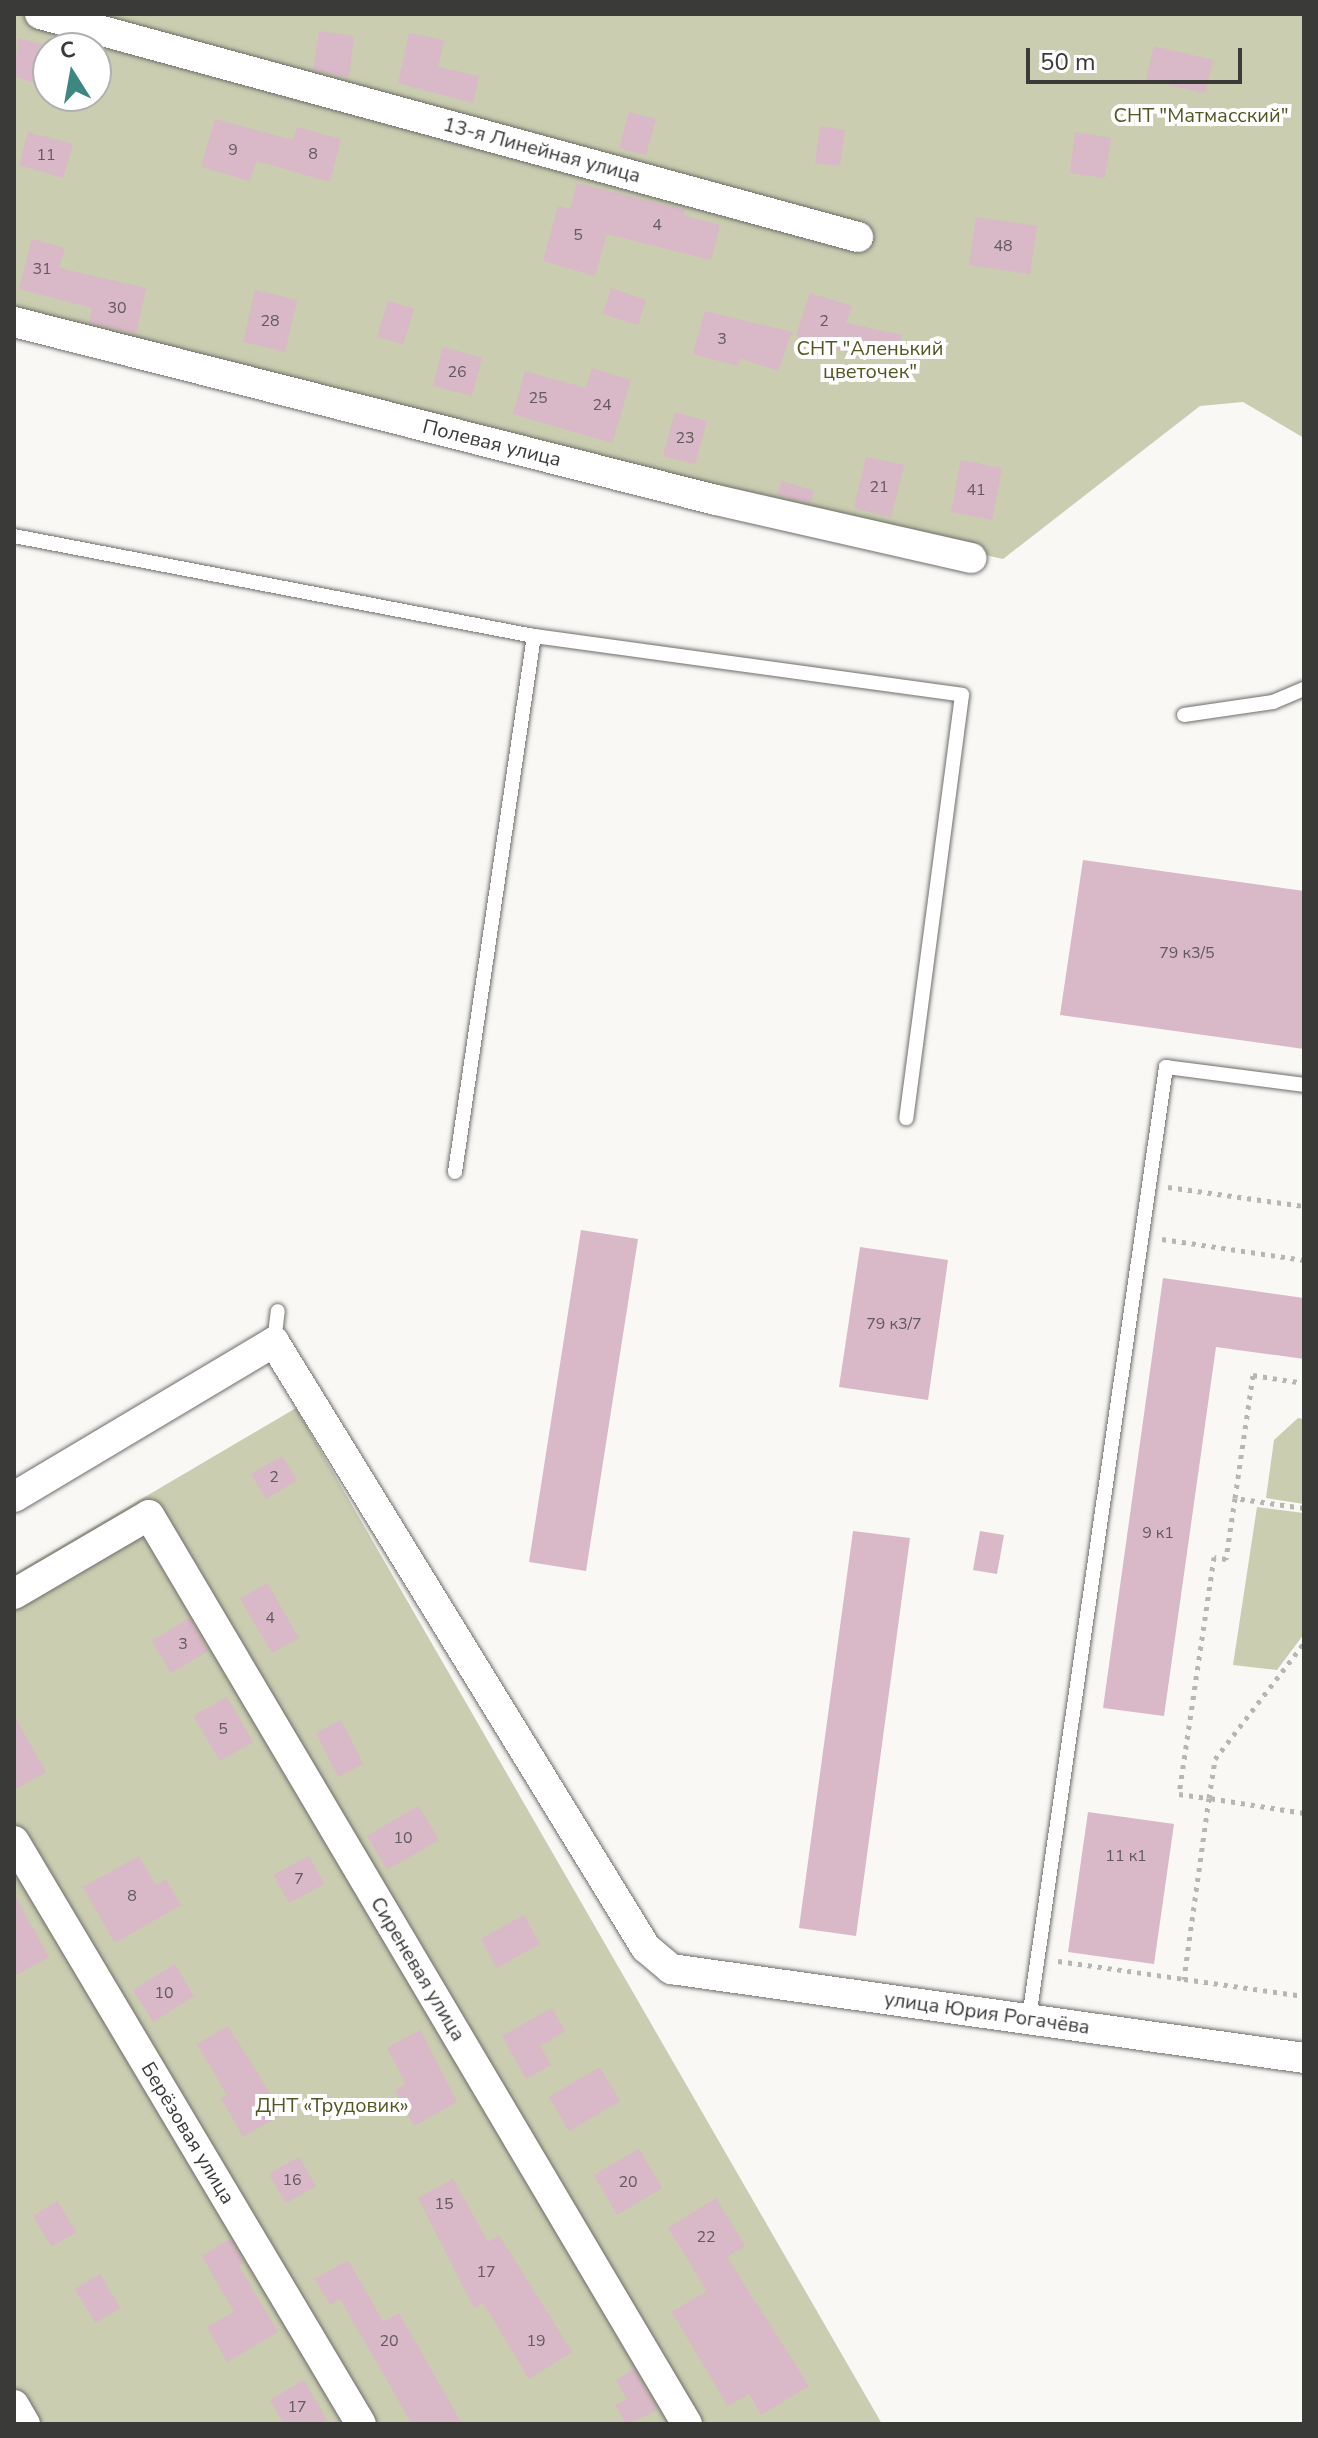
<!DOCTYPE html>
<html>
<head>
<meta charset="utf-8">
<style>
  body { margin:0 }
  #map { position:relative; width:1318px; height:2438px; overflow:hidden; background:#f9f8f5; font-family:"Nunito Sans",sans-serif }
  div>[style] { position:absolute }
  .green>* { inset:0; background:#cacdb0 }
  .building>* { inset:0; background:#d9b8c7 }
  .path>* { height:5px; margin-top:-2.5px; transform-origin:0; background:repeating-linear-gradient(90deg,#b6b6b3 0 4px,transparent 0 10px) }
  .roads { filter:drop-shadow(0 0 2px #6e6d6b) drop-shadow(0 0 2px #6e6d6b) }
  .lane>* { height:14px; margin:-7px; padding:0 7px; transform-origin:7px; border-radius:7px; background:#fff }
  .street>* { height:30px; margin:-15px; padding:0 15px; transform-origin:15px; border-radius:15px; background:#fff }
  span { translate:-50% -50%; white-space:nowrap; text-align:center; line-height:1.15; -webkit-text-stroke:8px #fff; paint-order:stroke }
  .number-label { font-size:16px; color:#625a5c }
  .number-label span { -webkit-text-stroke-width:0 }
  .park-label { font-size:20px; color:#535522 }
  .street-label { font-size:20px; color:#3a3a39 }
  .frame { position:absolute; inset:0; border:16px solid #3a3a39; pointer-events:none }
  .north { position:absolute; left:32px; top:32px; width:80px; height:80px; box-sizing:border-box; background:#fff; border:2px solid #b0b0b0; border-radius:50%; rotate:349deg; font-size:22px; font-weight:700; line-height:32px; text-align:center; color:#3a3a39 }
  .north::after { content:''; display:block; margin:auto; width:28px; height:36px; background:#3e8682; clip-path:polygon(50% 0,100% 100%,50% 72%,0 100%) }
  .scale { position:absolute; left:1026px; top:48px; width:216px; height:36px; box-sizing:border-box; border:4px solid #3a3a39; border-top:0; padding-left:10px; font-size:24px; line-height:28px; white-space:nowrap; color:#3a3a39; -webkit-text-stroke:6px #fff; paint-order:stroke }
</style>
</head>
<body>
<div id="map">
  <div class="green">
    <i style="clip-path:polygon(evenodd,14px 14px,1304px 14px,1304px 438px,1243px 402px,1200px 406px,1003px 559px,14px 337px,14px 14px,48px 48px,96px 48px,96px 96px,48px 96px,48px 48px)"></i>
    <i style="clip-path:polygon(296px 1408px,882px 2424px,14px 2424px,14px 1574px)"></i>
    <i style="clip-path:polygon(1298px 1418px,1304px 1419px,1304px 1504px,1266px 1498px,1274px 1440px)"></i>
    <i style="clip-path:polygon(1257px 1507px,1304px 1513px,1304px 1634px,1277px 1670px,1233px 1665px)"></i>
  </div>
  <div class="building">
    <i style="clip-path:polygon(319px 31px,354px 36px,349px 77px,313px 70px)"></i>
    <i style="clip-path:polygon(409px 33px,444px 40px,438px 67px,479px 76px,473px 103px,398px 83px)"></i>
    <i style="clip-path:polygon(18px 38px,46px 45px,36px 83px,14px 77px)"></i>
    <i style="clip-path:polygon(1154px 46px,1213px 60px,1205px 93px,1146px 80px)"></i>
    <i style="clip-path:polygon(629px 112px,656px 119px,646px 155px,619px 148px)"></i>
    <i style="clip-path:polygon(215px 119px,293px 140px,297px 127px,341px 139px,330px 182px,256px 161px,250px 181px,201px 167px)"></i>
    <i style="clip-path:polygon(820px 126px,845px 130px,840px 166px,815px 163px)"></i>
    <i style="clip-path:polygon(28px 132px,73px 144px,63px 178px,19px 165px)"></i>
    <i style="clip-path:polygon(1075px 132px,1111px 138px,1105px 178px,1070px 173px)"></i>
    <i style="clip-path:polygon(577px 183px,685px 210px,683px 215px,720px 225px,711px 260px,607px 234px,595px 276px,543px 261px,558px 206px,570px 209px)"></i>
    <i style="clip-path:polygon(976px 217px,1037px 226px,1030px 274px,969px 265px)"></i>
    <i style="clip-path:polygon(32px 239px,65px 248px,59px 268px,146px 288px,136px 334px,89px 322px,92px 308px,19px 289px)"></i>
    <i style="clip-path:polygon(611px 288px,646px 300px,638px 325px,603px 314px)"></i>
    <i style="clip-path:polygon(255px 290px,297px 300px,285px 352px,243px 342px)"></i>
    <i style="clip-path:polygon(810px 293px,852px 306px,846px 323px,902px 335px,896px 361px,860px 351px,858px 356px,796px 336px)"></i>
    <i style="clip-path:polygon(388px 301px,414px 309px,403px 344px,377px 337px)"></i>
    <i style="clip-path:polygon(705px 311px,792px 332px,778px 371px,740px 358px,738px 366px,693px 354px)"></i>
    <i style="clip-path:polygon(443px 347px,482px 358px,472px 396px,433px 386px)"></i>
    <i style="clip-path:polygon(592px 368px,631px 380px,612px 443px,513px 414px,525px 371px,586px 388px)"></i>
    <i style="clip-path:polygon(675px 412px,707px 421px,695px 464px,663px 456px)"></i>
    <i style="clip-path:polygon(866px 457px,904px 465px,891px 517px,854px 508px)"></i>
    <i style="clip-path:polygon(961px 460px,1002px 468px,992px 520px,951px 512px)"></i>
    <i style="clip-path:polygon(782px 481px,814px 491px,810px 503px,777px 495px)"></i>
    <i style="clip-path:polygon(1083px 860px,1304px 891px,1304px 1049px,1060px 1015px)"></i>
    <i style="clip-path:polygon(581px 1230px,638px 1239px,586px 1571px,529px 1562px)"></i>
    <i style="clip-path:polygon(860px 1247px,948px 1260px,928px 1400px,839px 1387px)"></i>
    <i style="clip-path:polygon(1163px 1278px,1304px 1298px,1304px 1359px,1216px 1347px,1164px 1716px,1103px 1708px)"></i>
    <i style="clip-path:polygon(282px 1456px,297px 1480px,266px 1499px,251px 1474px)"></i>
    <i style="clip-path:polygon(853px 1531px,910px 1538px,856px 1936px,799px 1928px)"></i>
    <i style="clip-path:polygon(980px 1531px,1004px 1535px,997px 1574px,973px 1570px)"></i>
    <i style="clip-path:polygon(267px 1583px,299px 1638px,272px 1653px,240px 1599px)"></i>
    <i style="clip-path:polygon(189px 1618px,208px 1651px,171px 1673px,152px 1641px)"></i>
    <i style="clip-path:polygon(227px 1697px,253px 1742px,220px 1761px,193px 1716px)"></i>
    <i style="clip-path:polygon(14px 1716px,46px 1772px,14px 1790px)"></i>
    <i style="clip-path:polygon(341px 1720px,363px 1764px,338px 1777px,316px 1733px)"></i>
    <i style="clip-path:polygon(418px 1806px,439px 1840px,387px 1870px,367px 1836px)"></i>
    <i style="clip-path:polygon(1088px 1812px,1174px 1824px,1154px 1964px,1068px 1952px)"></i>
    <i style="clip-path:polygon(139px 1856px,156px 1885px,166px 1879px,181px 1905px,115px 1943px,83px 1887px)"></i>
    <i style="clip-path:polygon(309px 1856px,324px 1884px,289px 1903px,273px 1875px)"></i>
    <i style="clip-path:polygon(14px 1894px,49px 1957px,14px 1976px)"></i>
    <i style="clip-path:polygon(524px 1915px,540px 1944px,497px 1968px,481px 1939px)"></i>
    <i style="clip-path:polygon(175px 1964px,194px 1996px,153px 2022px,133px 1990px)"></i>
    <i style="clip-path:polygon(552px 2008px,565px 2031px,540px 2046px,551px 2065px,526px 2079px,502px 2036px)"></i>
    <i style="clip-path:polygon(228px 2026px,283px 2114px,243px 2137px,221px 2098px,227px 2095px,197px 2044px)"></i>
    <i style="clip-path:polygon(420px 2030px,457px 2102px,414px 2126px,395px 2090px,406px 2084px,387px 2048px)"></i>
    <i style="clip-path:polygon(600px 2067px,620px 2101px,569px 2131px,549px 2097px)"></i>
    <i style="clip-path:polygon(639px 2149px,662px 2188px,617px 2215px,594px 2175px)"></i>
    <i style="clip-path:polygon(299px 2157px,316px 2186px,286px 2203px,269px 2174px)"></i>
    <i style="clip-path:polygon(453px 2179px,488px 2242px,499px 2235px,572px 2352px,529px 2379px,483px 2303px,474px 2308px,418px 2198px)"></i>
    <i style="clip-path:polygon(716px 2198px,745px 2246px,727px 2257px,809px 2386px,761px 2415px,749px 2394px,728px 2406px,672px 2312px,707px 2291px,668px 2228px)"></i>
    <i style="clip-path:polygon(57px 2201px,76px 2232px,52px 2247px,33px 2216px)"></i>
    <i style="clip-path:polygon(230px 2239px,244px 2263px,239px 2266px,278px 2332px,227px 2362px,207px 2327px,234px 2312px,202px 2256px)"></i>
    <i style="clip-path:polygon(348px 2260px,383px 2322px,399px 2313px,462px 2424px,412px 2424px,340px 2299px,330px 2305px,315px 2279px)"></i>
    <i style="clip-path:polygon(100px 2274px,120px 2308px,95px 2323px,75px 2289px)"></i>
    <i style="clip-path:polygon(634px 2369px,658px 2410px,626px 2424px,615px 2405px,627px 2399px,616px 2380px)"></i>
    <i style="clip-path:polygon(304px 2380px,329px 2424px,284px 2424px,270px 2400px)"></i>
  </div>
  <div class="path">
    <i style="left:1168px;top:1187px;width:137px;rotate:8deg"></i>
    <i style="left:1162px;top:1239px;width:144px;rotate:8.4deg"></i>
    <i style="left:1235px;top:1498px;width:124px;rotate:-81.7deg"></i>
    <i style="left:1253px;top:1375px;width:52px;rotate:8.9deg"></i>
    <i style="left:1304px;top:1508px;width:70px;rotate:-171.8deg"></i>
    <i style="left:1235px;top:1498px;width:62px;rotate:98.4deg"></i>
    <i style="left:1226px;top:1559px;width:12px;rotate:-171deg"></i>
    <i style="left:1214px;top:1557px;width:240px;rotate:98.4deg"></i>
    <i style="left:1179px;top:1794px;width:30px;rotate:8deg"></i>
    <i style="left:1209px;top:1798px;width:39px;rotate:-81deg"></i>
    <i style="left:1215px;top:1759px;width:146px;rotate:-52.5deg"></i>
    <i style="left:1304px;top:1813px;width:96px;rotate:-171deg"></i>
    <i style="left:1209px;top:1798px;width:183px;rotate:97.9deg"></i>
    <i style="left:1184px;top:1979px;width:121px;rotate:8.1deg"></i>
    <i style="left:1058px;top:1961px;width:127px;rotate:8.1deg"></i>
  </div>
  <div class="roads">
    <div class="lane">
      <i style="left:14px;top:536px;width:530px;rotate:10.89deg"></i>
      <i style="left:534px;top:636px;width:432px;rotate:7.8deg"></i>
      <i style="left:962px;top:695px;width:427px;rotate:97.5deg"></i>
      <i style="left:1184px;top:715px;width:90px;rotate:-8.3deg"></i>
      <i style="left:1273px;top:702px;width:34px;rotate:-23deg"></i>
      <i style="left:455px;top:1172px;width:542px;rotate:-81.62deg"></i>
      <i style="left:274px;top:1342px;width:31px;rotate:-83deg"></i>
      <i style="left:1029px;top:2018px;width:961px;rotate:-81.8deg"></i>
      <i style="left:1166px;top:1067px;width:139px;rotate:7.4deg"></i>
    </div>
    <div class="street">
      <i style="left:40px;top:14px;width:848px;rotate:15.25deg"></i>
      <i style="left:14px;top:322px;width:724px;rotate:14.23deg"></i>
      <i style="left:716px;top:500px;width:262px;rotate:12.8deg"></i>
      <i style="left:14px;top:1497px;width:303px;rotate:-30.8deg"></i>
      <i style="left:274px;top:1342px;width:711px;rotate:58.46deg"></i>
      <i style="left:646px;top:1948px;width:33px;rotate:40deg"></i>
      <i style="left:671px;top:1969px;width:639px;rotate:8deg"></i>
      <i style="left:14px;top:1594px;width:156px;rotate:-30.3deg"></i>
      <i style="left:149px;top:1515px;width:1056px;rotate:59.38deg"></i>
      <i style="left:14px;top:1841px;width:678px;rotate:59.24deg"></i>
      <i style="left:14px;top:2405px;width:22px;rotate:60deg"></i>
    </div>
  </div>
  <div class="number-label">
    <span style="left:233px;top:150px">9</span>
    <span style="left:313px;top:154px">8</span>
    <span style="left:46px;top:155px">11</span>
    <span style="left:657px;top:225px">4</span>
    <span style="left:578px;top:235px">5</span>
    <span style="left:1003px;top:246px">48</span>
    <span style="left:42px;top:269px">31</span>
    <span style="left:117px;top:308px">30</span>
    <span style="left:270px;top:321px">28</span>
    <span style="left:824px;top:321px">2</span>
    <span style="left:722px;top:339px">3</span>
    <span style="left:457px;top:372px">26</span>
    <span style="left:538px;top:398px">25</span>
    <span style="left:602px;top:405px">24</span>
    <span style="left:685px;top:438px">23</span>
    <span style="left:879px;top:487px">21</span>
    <span style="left:976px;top:490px">41</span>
    <span style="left:1187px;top:953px">79 к3/5</span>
    <span style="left:894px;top:1324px">79 к3/7</span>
    <span style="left:274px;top:1477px">2</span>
    <span style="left:1158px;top:1533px">9 к1</span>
    <span style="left:270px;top:1618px">4</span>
    <span style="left:183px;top:1644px">3</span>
    <span style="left:223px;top:1729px">5</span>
    <span style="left:403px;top:1838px">10</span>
    <span style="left:1126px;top:1856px">11 к1</span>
    <span style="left:299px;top:1879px">7</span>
    <span style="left:132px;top:1896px">8</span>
    <span style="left:164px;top:1993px">10</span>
    <span style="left:292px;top:2180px">16</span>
    <span style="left:628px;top:2182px">20</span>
    <span style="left:444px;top:2204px">15</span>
    <span style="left:706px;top:2237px">22</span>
    <span style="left:486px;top:2272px">17</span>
    <span style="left:389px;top:2341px">20</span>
    <span style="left:536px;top:2341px">19</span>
    <span style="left:297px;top:2407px">17</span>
  </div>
  <div class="park-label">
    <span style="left:1201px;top:115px">СНТ "Матмасский"</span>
    <span style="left:870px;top:360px">СНТ "Аленький<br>цветочек"</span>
    <span style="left:332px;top:2105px">ДНТ «Трудовик»</span>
  </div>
  <div class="street-label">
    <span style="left:542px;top:150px;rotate:15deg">13-я Линейная улица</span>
    <span style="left:492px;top:443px;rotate:14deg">Полевая улица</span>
    <span style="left:418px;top:1969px;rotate:59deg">Сиреневая улица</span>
    <span style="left:987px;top:2013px;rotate:8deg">улица Юрия Рогачёва</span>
    <span style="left:188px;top:2133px;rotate:59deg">Берёзовая улица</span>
  </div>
  <div class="frame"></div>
  <div class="north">С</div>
  <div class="scale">50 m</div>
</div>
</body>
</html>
